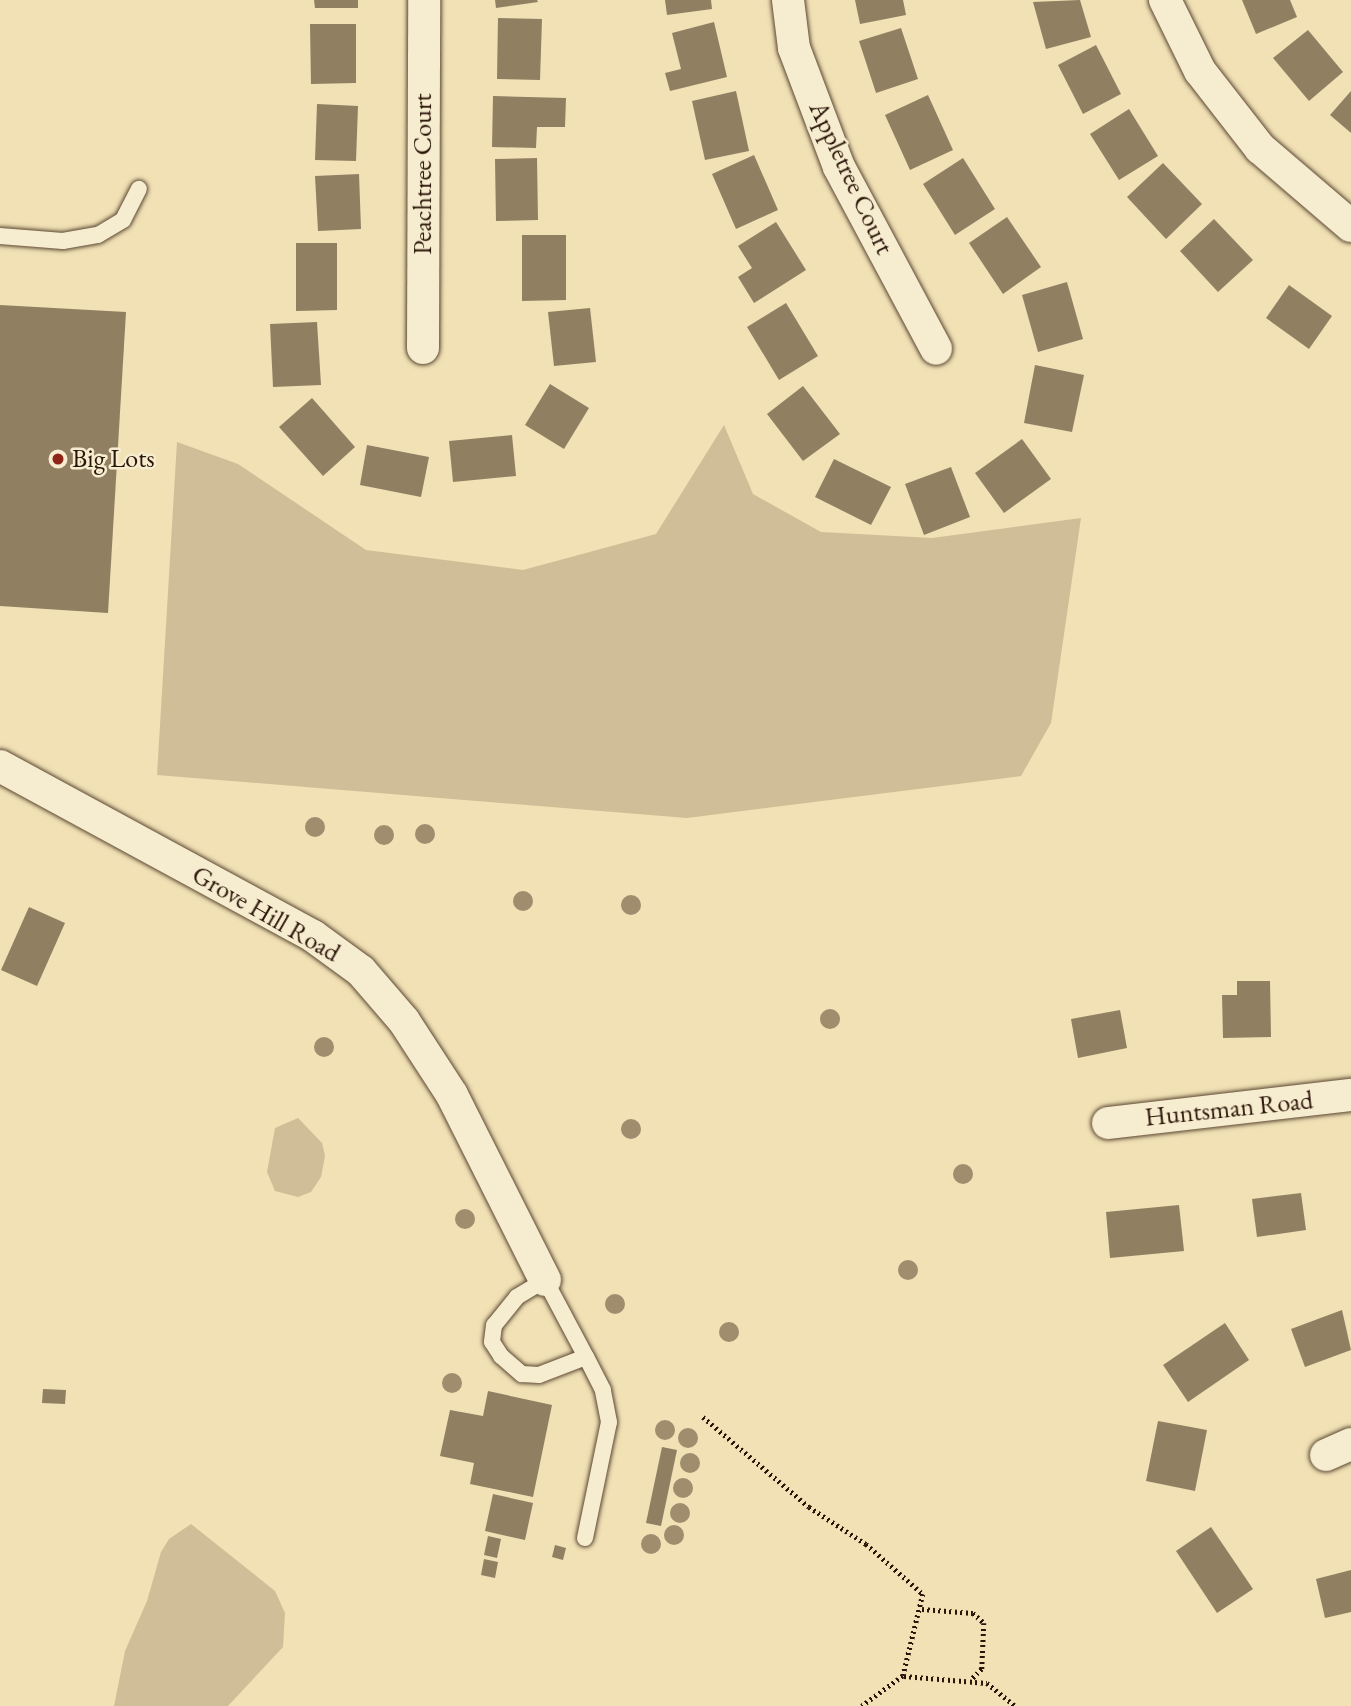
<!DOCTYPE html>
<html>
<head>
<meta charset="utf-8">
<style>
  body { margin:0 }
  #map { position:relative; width:1351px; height:1706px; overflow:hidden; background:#f1e1b5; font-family:"EB Garamond",serif }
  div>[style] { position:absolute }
  .green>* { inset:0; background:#cfbe98 }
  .building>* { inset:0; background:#917f62 }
  .path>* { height:4.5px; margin-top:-2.25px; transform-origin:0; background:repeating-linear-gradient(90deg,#2a1508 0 2px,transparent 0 5.5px) }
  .roads { filter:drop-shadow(0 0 2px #5c4833) drop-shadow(0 0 2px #5c4833) }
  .lane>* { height:16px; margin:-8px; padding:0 8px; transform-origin:8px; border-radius:8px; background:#f6eccf }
  .street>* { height:32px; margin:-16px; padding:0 16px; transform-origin:16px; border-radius:16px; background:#f6eccf }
  .trees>* { width:20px; height:20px; margin:-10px; border-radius:50%; background:#9f8d6e }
  .dots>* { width:19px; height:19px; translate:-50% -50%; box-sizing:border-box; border:4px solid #f6eccf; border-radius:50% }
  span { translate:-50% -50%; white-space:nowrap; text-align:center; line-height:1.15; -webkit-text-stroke:5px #f6eccf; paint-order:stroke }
  .street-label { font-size:26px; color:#2a1508 }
  .poi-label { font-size:26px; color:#2a1508 }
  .left { translate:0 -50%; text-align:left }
</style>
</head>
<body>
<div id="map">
  <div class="green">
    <i style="clip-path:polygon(724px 425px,753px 494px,821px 532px,932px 538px,1081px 518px,1051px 723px,1021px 776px,687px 818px,157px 775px,177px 442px,238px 464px,366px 550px,523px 570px,656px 534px)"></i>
    <i style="clip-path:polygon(298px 1118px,322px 1143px,325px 1156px,321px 1177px,311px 1192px,298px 1197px,275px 1191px,267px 1172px,275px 1128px)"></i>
    <i style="clip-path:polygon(191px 1524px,275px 1591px,285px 1613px,283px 1647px,228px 1706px,114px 1706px,125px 1651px,147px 1601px,161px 1552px,169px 1539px)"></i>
  </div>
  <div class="building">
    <i style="clip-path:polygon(314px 0,358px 0,358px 8px,315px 8px)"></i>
    <i style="clip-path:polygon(495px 0,537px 0,538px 2px,496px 8px)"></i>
    <i style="clip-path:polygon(665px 0,711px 0,712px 9px,667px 15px)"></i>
    <i style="clip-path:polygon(855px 0,903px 0,906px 15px,860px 24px)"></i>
    <i style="clip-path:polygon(1080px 0,1091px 37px,1046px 49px,1033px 2px)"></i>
    <i style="clip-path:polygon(1242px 0,1290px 0,1297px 17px,1256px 34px)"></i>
    <i style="clip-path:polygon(498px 18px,542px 19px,540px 80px,497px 79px)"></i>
    <i style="clip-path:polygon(714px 22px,727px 77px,670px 91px,665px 73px,681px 69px,672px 33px)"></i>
    <i style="clip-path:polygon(310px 24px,356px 24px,356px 83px,311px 84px)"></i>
    <i style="clip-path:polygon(901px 28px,918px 79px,876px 93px,859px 41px)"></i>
    <i style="clip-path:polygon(1308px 30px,1343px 72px,1309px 101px,1273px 58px)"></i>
    <i style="clip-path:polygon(1096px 45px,1121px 94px,1083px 114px,1058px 65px)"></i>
    <i style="clip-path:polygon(736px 91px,749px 151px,705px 160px,692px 101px)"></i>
    <i style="clip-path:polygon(1351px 91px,1351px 133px,1330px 115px)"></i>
    <i style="clip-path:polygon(928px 95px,953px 150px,910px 170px,885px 115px)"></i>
    <i style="clip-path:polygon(493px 96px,566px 98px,565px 127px,537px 127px,536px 148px,492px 147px)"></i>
    <i style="clip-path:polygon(317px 104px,358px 106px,356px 161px,315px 160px)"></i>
    <i style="clip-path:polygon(1129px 109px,1158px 156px,1119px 180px,1090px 134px)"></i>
    <i style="clip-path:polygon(754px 155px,778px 210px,736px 229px,712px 174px)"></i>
    <i style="clip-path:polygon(537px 158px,538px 220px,496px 221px,495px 159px)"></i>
    <i style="clip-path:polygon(963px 158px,995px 209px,955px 235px,923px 184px)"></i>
    <i style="clip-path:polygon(1163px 163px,1202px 204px,1166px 239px,1127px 197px)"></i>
    <i style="clip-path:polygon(359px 174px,361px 229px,318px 231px,315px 176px)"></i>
    <i style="clip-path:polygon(1007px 217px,1041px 267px,1003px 294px,969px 243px)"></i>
    <i style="clip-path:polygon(1214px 219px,1253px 260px,1218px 292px,1180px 251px)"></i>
    <i style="clip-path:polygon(776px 222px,806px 270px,754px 303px,738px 277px,752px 268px,738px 246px)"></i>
    <i style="clip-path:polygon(522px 235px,566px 235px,566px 300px,522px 301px)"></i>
    <i style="clip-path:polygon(296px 243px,337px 243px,337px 310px,296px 311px)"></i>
    <i style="clip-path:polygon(1067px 282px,1083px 339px,1038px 352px,1022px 295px)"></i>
    <i style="clip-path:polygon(1289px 285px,1332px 316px,1309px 349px,1266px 318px)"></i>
    <i style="clip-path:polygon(786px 303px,818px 356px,779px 380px,747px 327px)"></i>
    <i style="clip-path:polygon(0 305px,126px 312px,108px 613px,0 606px)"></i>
    <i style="clip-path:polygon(590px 308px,596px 362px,554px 366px,548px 312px)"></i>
    <i style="clip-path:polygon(317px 322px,321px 385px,273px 387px,270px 324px)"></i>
    <i style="clip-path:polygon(1035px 365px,1084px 375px,1072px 432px,1024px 423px)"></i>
    <i style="clip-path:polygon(550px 384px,589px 408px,564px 449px,525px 425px)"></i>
    <i style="clip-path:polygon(803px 386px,840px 434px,803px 461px,767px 414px)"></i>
    <i style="clip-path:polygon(312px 398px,355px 447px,323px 476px,279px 427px)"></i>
    <i style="clip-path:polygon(512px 435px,516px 476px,453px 482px,449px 441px)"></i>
    <i style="clip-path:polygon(1022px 439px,1051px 479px,1004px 513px,975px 473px)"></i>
    <i style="clip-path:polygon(367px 445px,429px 457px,421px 497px,360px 485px)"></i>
    <i style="clip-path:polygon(834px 459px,891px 487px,871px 525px,815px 497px)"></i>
    <i style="clip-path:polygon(951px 467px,970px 517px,924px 535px,905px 484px)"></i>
    <i style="clip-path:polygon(29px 907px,65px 923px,37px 986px,1px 970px)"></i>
    <i style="clip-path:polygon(1237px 981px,1270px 981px,1271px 1037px,1223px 1038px,1222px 995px,1237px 995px)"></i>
    <i style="clip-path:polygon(1120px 1010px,1127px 1048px,1078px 1058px,1071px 1019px)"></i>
    <i style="clip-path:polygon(1301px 1193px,1306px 1230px,1257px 1237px,1252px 1199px)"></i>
    <i style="clip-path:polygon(1179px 1205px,1184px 1251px,1110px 1258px,1106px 1212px)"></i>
    <i style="clip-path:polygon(1342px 1310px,1351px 1350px,1305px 1367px,1291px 1329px)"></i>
    <i style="clip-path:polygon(1225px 1323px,1249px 1360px,1188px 1402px,1163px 1365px)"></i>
    <i style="clip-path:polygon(43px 1389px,66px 1390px,65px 1404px,42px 1403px)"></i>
    <i style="clip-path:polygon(488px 1391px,552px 1405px,533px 1497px,470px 1484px,474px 1463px,440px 1456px,450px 1410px,483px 1416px)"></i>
    <i style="clip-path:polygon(1158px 1421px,1207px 1430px,1195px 1491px,1146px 1481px)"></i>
    <i style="clip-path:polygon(662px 1447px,677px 1450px,661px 1526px,646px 1523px)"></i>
    <i style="clip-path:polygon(493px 1494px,533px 1503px,525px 1540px,485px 1531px)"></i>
    <i style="clip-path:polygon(1211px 1527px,1253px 1589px,1217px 1613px,1176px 1551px)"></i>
    <i style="clip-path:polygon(488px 1536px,501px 1539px,497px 1558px,484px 1555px)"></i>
    <i style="clip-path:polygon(555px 1545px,566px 1548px,563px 1560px,552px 1557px)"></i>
    <i style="clip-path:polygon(484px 1559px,498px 1562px,495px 1578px,481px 1575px)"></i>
    <i style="clip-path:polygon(1351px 1570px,1351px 1612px,1325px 1618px,1316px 1579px)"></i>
  </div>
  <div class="path">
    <i style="left:703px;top:1417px;width:139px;rotate:40.3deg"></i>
    <i style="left:809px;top:1507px;width:68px;rotate:33deg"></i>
    <i style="left:866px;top:1544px;width:76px;rotate:41.3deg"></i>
    <i style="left:923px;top:1594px;width:84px;rotate:103.7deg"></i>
    <i style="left:903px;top:1676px;width:51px;rotate:143.8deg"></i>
    <i style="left:922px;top:1609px;width:51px;rotate:4.5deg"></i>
    <i style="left:973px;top:1613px;width:15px;rotate:42deg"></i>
    <i style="left:984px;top:1623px;width:46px;rotate:92.5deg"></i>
    <i style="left:982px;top:1669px;width:16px;rotate:135deg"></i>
    <i style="left:904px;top:1676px;width:83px;rotate:4.8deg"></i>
    <i style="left:987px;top:1683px;width:36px;rotate:39deg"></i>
  </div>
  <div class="roads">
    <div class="lane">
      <i style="left:0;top:236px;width:63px;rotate:4.5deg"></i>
      <i style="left:63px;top:241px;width:36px;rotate:-10deg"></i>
      <i style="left:98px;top:235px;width:29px;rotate:-31deg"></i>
      <i style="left:123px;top:220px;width:35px;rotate:-63deg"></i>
      <i style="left:585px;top:1538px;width:118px;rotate:-78.3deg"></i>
      <i style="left:609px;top:1422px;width:33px;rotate:-101deg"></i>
      <i style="left:603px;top:1390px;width:37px;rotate:-117deg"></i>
      <i style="left:586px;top:1357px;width:87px;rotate:-118deg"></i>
      <i style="left:545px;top:1280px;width:33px;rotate:149deg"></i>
      <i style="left:517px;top:1297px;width:36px;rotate:129deg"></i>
      <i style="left:494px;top:1325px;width:17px;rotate:97deg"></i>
      <i style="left:492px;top:1342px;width:17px;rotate:57deg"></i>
      <i style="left:501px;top:1356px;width:28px;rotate:41deg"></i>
      <i style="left:522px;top:1374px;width:17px;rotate:3deg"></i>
      <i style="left:539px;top:1375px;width:50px;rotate:-21deg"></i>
    </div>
    <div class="street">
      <i style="left:788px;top:0;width:48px;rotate:82.9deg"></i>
      <i style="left:794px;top:48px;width:127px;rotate:69.3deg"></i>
      <i style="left:839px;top:167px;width:206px;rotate:61.9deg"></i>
      <i style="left:1165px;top:0;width:79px;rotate:63.8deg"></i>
      <i style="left:1200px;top:71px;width:98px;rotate:52.1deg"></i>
      <i style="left:1260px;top:148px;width:120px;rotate:40.6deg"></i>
      <i style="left:423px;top:348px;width:348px;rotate:-89.8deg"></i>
      <i style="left:0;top:766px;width:356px;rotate:28.5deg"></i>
      <i style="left:313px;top:936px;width:59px;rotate:36.1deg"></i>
      <i style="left:361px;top:971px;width:66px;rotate:49.3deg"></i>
      <i style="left:404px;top:1021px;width:88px;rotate:57deg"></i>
      <i style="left:452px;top:1095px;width:207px;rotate:63.3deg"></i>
      <i style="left:1108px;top:1123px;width:245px;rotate:-6.6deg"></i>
      <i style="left:1326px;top:1455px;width:27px;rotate:-24deg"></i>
    </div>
  </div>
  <div class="trees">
    <i style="left:315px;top:827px"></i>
    <i style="left:425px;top:834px"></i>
    <i style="left:384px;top:835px"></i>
    <i style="left:523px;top:901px"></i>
    <i style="left:631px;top:905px"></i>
    <i style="left:830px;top:1019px"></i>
    <i style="left:324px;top:1047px"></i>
    <i style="left:631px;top:1129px"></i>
    <i style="left:963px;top:1174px"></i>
    <i style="left:465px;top:1219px"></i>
    <i style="left:908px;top:1270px"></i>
    <i style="left:615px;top:1304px"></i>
    <i style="left:729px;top:1332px"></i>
    <i style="left:452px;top:1383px"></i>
    <i style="left:665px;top:1430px"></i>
    <i style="left:688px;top:1438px"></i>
    <i style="left:690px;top:1463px"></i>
    <i style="left:683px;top:1488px"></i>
    <i style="left:680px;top:1513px"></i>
    <i style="left:674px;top:1535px"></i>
    <i style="left:651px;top:1544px"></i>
  </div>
  <div class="dots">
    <i style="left:58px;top:459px;background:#8f2418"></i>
  </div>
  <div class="street-label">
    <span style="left:423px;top:174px;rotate:-90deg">Peachtree Court</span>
    <span style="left:851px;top:178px;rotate:65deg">Appletree Court</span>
    <span style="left:266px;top:914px;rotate:30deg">Grove Hill Road</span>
    <span style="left:1229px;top:1109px;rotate:-6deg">Huntsman Road</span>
  </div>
  <div class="poi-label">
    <span class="left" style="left:72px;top:459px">Big Lots</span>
  </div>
</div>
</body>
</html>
